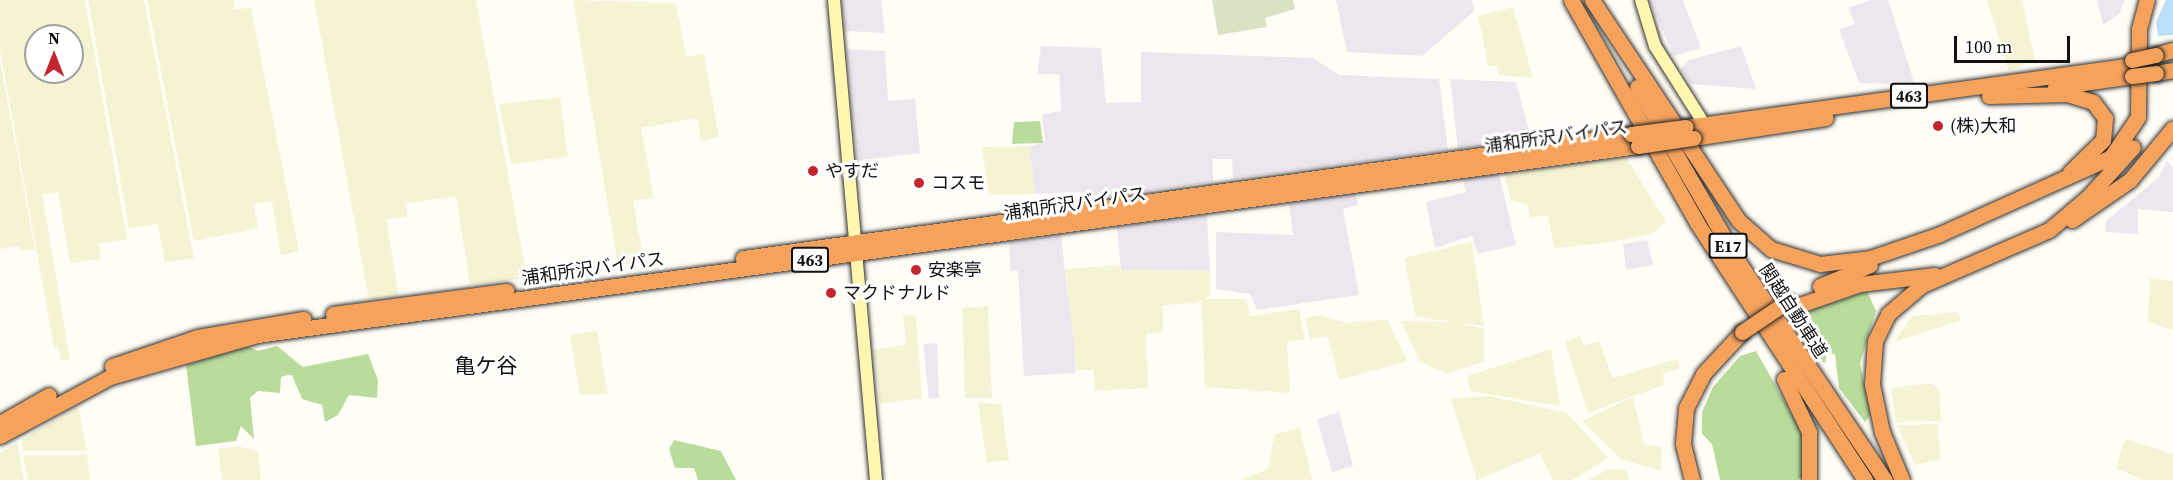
<!DOCTYPE html>
<html>
<head>
<meta charset="utf-8">
<style>
  body { margin:0 }
  #map { position:relative; width:2173px; height:480px; overflow:hidden; background:#fffdf5; font-family:"Source Serif 4","Noto Sans JP",serif }
  div>[style] { position:absolute }
  .industrial>* { inset:0; background:#eee6ef }
  .farmland>* { inset:0; background:#f6f3d4 }
  .forest>* { inset:0; background:#b9dc9c }
  .cemetery>* { inset:0; background:#d9e3c4 }
  .water>* { inset:0; background:#b9e0f7 }
  .roads { filter:drop-shadow(0 0 2px #333) drop-shadow(0 0 2px #333) }
  .secondary>* { height:12px; margin:-6px; padding:0 6px; transform-origin:6px; border-radius:6px; background:#fff6b0 }
  .highway>* { height:15px; margin:-7.5px; padding:0 7.5px; transform-origin:7.5px; border-radius:7.5px; background:#f5a25d }
  .bridges { filter:drop-shadow(0 0 2px #222) drop-shadow(0 0 2px #222) }
  .highway-bridge>* { height:15px; margin:-7.5px; padding:0 7.5px; transform-origin:7.5px; border-radius:7.5px; background:#f5a25d }
  .dots>* { width:16px; height:16px; translate:-50% -50%; box-sizing:border-box; border:3px solid #fff; border-radius:50% }
  span { translate:-50% -50%; white-space:nowrap; text-align:center; line-height:1.15; -webkit-text-stroke:6px #fff; paint-order:stroke }
  .shield-label span { padding:2px 4px; background:#fff; border:2px solid; border-radius:4px; -webkit-text-stroke-width:0 }
  .shield-label { font-size:16px; color:#111; font-weight:700 }
  .poi-label { font-size:18px; color:#111 }
  .left { translate:0 -50%; text-align:left }
  .street-label { font-size:18px; color:#111 }
  .quarter-label { font-size:21px; color:#111 }
  .north { position:absolute; left:24px; top:24px; width:60px; height:60px; box-sizing:border-box; background:#fff; border:2px solid #a0a0a0; border-radius:50%; rotate:0deg; font-size:16px; font-weight:700; line-height:24px; text-align:center; color:#111 }
  .north::after { content:''; display:block; margin:auto; width:21px; height:27px; background:#c4262e; clip-path:polygon(50% 0,100% 100%,50% 72%,0 100%) }
  .scale { position:absolute; left:1954px; top:36px; width:116px; height:27px; box-sizing:border-box; border:3px solid #111; border-top:0; padding-left:8px; font-size:18px; line-height:21px; white-space:nowrap; color:#111; -webkit-text-stroke:4px #fff; paint-order:stroke }
</style>
</head>
<body>
<div id="map">
  <div class="industrial">
    <i style="clip-path:polygon(842px 0,881px 0,885px 33px,845px 31px)"></i>
    <i style="clip-path:polygon(1336px 0,1472px 0,1474px 11px,1422px 56px,1347px 52px)"></i>
    <i style="clip-path:polygon(1649px 0,1683px 0,1701px 48px,1674px 56px)"></i>
    <i style="clip-path:polygon(1870px 0,1888px 0,1915px 85px,1859px 83px,1839px 29px,1855px 24px,1848px 8px)"></i>
    <i style="clip-path:polygon(2097px 0,2125px 0,2119px 14px,2103px 25px)"></i>
    <i style="clip-path:polygon(1041px 46px,1101px 48px,1106px 103px,1141px 102px,1141px 52px,1313px 58px,1339px 75px,1439px 79px,1448px 150px,1233px 179px,1232px 159px,1213px 159px,1213px 182px,1088px 199px,1081px 192px,1035px 194px,1029px 146px,1045px 142px,1042px 114px,1061px 111px,1059px 74px,1037px 74px)"></i>
    <i style="clip-path:polygon(1741px 46px,1756px 89px,1691px 84px,1681px 69px,1689px 60px)"></i>
    <i style="clip-path:polygon(847px 49px,885px 51px,888px 101px,915px 99px,920px 153px,857px 161px)"></i>
    <i style="clip-path:polygon(1450px 79px,1516px 82px,1531px 139px,1458px 149px)"></i>
    <i style="clip-path:polygon(2167px 161px,2173px 168px,2173px 212px,2138px 209px,2138px 234px,2105px 232px,2106px 221px,2158px 178px)"></i>
    <i style="clip-path:polygon(1499px 174px,1516px 245px,1478px 254px,1472px 236px,1435px 248px,1426px 202px,1466px 192px,1463px 179px)"></i>
    <i style="clip-path:polygon(1356px 194px,1358px 205px,1343px 209px,1359px 295px,1257px 310px,1250px 294px,1216px 289px,1216px 232px,1293px 235px,1289px 203px)"></i>
    <i style="clip-path:polygon(1207px 215px,1210px 271px,1121px 270px,1117px 227px)"></i>
    <i style="clip-path:polygon(1061px 235px,1067px 290px,1072px 290px,1076px 373px,1024px 376px,1018px 271px,1010px 271px,1009px 242px)"></i>
    <i style="clip-path:polygon(1647px 240px,1653px 265px,1626px 270px,1623px 244px)"></i>
    <i style="clip-path:polygon(937px 343px,939px 398px,929px 399px,923px 344px)"></i>
    <i style="clip-path:polygon(1339px 412px,1353px 466px,1332px 472px,1317px 419px)"></i>
  </div>
  <div class="farmland">
    <i style="clip-path:polygon(evenodd,0 0,85px 0,127px 239px,98px 244px,101px 259px,70px 263px,58px 192px,42px 194px,70px 359px,61px 361px,59px 347px,54px 347px,0 50px,0 0,36px 36px,72px 36px,72px 72px,36px 72px,36px 36px)"></i>
    <i style="clip-path:polygon(88px 0,144px 0,194px 258px,165px 263px,158px 224px,129px 228px)"></i>
    <i style="clip-path:polygon(147px 0,233px 0,235px 9px,251px 8px,299px 251px,281px 255px,272px 201px,254px 204px,258px 228px,194px 241px)"></i>
    <i style="clip-path:polygon(314px 0,476px 0,527px 278px,470px 285px,456px 197px,406px 203px,408px 216px,386px 220px,399px 296px,369px 300px)"></i>
    <i style="clip-path:polygon(573px 0,676px 3px,686px 57px,704px 54px,719px 137px,701px 141px,697px 118px,641px 128px,654px 198px,633px 200px,644px 262px,618px 265px)"></i>
    <i style="clip-path:polygon(1987px 0,2022px 0,2035px 59px,2009px 71px)"></i>
    <i style="clip-path:polygon(1513px 7px,1533px 78px,1499px 75px,1497px 66px,1488px 66px,1478px 16px)"></i>
    <i style="clip-path:polygon(0 61px,35px 249px,21px 251px,19px 246px,0 249px)"></i>
    <i style="clip-path:polygon(560px 97px,568px 157px,511px 164px,499px 104px)"></i>
    <i style="clip-path:polygon(1029px 146px,1035px 194px,989px 195px,982px 147px)"></i>
    <i style="clip-path:polygon(1626px 157px,1666px 222px,1651px 234px,1612px 242px,1554px 248px,1548px 215px,1530px 218px,1527px 204px,1511px 200px,1504px 174px)"></i>
    <i style="clip-path:polygon(1472px 242px,1484px 326px,1416px 317px,1404px 258px)"></i>
    <i style="clip-path:polygon(1120px 265px,1121px 270px,1210px 271px,1211px 295px,1196px 303px,1163px 305px,1163px 332px,1146px 334px,1148px 388px,1095px 391px,1094px 370px,1077px 370px,1065px 269px)"></i>
    <i style="clip-path:polygon(2150px 278px,2173px 281px,2173px 330px,2148px 322px)"></i>
    <i style="clip-path:polygon(1201px 299px,1246px 299px,1250px 316px,1299px 309px,1305px 339px,1287px 342px,1290px 393px,1205px 387px)"></i>
    <i style="clip-path:polygon(988px 306px,992px 398px,965px 398px,962px 308px)"></i>
    <i style="clip-path:polygon(1958px 312px,1961px 320px,1894px 342px,1912px 316px)"></i>
    <i style="clip-path:polygon(903px 314px,916px 316px,922px 398px,880px 404px,874px 350px,906px 345px)"></i>
    <i style="clip-path:polygon(1318px 315px,1347px 323px,1387px 319px,1407px 361px,1339px 380px,1328px 336px,1310px 339px,1305px 318px)"></i>
    <i style="clip-path:polygon(1401px 321px,1456px 322px,1484px 329px,1484px 362px,1447px 373px,1420px 362px)"></i>
    <i style="clip-path:polygon(597px 331px,608px 394px,580px 395px,570px 335px)"></i>
    <i style="clip-path:polygon(1580px 336px,1584px 346px,1599px 341px,1613px 378px,1678px 359px,1680px 369px,1663px 373px,1664px 385px,1588px 413px,1565px 342px)"></i>
    <i style="clip-path:polygon(1551px 349px,1560px 406px,1470px 391px,1467px 376px)"></i>
    <i style="clip-path:polygon(1931px 383px,1939px 390px,1941px 421px,1896px 422px,1891px 388px)"></i>
    <i style="clip-path:polygon(1489px 396px,1567px 413px,1608px 458px,1572px 480px,1553px 480px,1540px 453px,1477px 480px,1451px 399px)"></i>
    <i style="clip-path:polygon(1633px 397px,1644px 444px,1662px 447px,1661px 471px,1621px 459px,1582px 421px)"></i>
    <i style="clip-path:polygon(978px 403px,1001px 404px,1009px 460px,987px 463px)"></i>
    <i style="clip-path:polygon(78px 405px,87px 451px,23px 451px,22px 440px)"></i>
    <i style="clip-path:polygon(1938px 424px,1940px 460px,1915px 465px,1897px 425px)"></i>
    <i style="clip-path:polygon(1300px 428px,1312px 480px,1240px 480px,1268px 469px,1275px 434px)"></i>
    <i style="clip-path:polygon(2125px 439px,2173px 454px,2173px 480px,2143px 480px,2116px 468px)"></i>
    <i style="clip-path:polygon(17px 443px,24px 480px,0 480px,0 453px)"></i>
    <i style="clip-path:polygon(237px 446px,258px 451px,261px 480px,222px 480px,218px 449px)"></i>
    <i style="clip-path:polygon(23px 455px,87px 455px,90px 480px,28px 480px)"></i>
    <i style="clip-path:polygon(1609px 469px,1626px 470px,1629px 480px,1588px 480px)"></i>
  </div>
  <div class="forest">
    <i style="clip-path:polygon(1040px 121px,1043px 143px,1012px 144px,1014px 122px)"></i>
    <i style="clip-path:polygon(1867px 291px,1876px 311px,1860px 363px,1871px 414px,1865px 422px,1839px 388px,1835px 354px,1827px 353px,1825px 363px,1819px 360px,1799px 314px)"></i>
    <i style="clip-path:polygon(247px 346px,258px 351px,277px 346px,303px 367px,368px 354px,378px 380px,377px 398px,349px 395px,338px 415px,325px 422px,322px 405px,302px 399px,292px 375px,287px 375px,281px 377px,280px 393px,258px 391px,250px 398px,254px 439px,241px 426px,236px 441px,196px 446px,186px 365px)"></i>
    <i style="clip-path:polygon(1756px 351px,1802px 432px,1803px 476px,1798px 480px,1720px 480px,1712px 444px,1702px 434px,1702px 412px,1713px 387px,1740px 356px)"></i>
    <i style="clip-path:polygon(674px 440px,721px 451px,736px 480px,698px 480px,694px 468px,675px 468px,669px 449px)"></i>
  </div>
  <div class="cemetery">
    <i style="clip-path:polygon(1212px 0,1293px 0,1295px 9px,1265px 18px,1267px 27px,1218px 35px)"></i>
  </div>
  <div class="water">
    <i style="clip-path:polygon(2166px 0,2173px 0,2173px 35px,2158px 36px,2156px 22px)"></i>
  </div>
  <div class="roads">
    <div class="secondary">
      <i style="left:834px;top:0;width:482px;rotate:85deg"></i>
      <i style="left:1641px;top:0;width:48px;rotate:73.1deg"></i>
      <i style="left:1655px;top:46px;width:99px;rotate:57.8deg"></i>
    </div>
    <div class="highway">
      <i style="left:1571px;top:0;width:256px;rotate:60.5deg"></i>
      <i style="left:1697px;top:223px;width:307px;rotate:56.8deg"></i>
      <i style="left:1592px;top:0;width:265px;rotate:56.4deg"></i>
      <i style="left:1739px;top:221px;width:43px;rotate:41.2deg"></i>
      <i style="left:1771px;top:249px;width:51px;rotate:17deg"></i>
      <i style="left:1820px;top:264px;width:50px;rotate:-6.8deg"></i>
      <i style="left:1870px;top:258px;width:74px;rotate:-18.9deg"></i>
      <i style="left:1940px;top:234px;width:188px;rotate:-24.2deg"></i>
      <i style="left:2111px;top:157px;width:48px;rotate:-56deg"></i>
      <i style="left:2138px;top:117px;width:88px;rotate:-89.3deg"></i>
      <i style="left:2139px;top:29px;width:30px;rotate:-75deg"></i>
      <i style="left:2155px;top:55px;width:19px;rotate:-16deg"></i>
      <i style="left:2156px;top:73px;width:17px;rotate:-10deg"></i>
      <i style="left:1637px;top:87px;width:203px;rotate:59.9deg"></i>
      <i style="left:1739px;top:263px;width:262px;rotate:56.1deg"></i>
      <i style="left:2055px;top:87px;width:78px;rotate:-8.1deg"></i>
      <i style="left:1989px;top:96px;width:78px;rotate:-1.5deg"></i>
      <i style="left:2067px;top:94px;width:27px;rotate:17deg"></i>
      <i style="left:2093px;top:102px;width:20px;rotate:53deg"></i>
      <i style="left:2105px;top:118px;width:22px;rotate:95deg"></i>
      <i style="left:2103px;top:140px;width:46px;rotate:135.9deg"></i>
      <i style="left:1686px;top:127px;width:450px;rotate:-7.9deg"></i>
      <i style="left:1693px;top:138px;width:134px;rotate:-8.6deg"></i>
      <i style="left:2072px;top:220px;width:70px;rotate:-34.6deg"></i>
      <i style="left:2130px;top:180px;width:67px;rotate:-50.4deg"></i>
      <i style="left:743px;top:258px;width:897px;rotate:-7.95deg"></i>
      <i style="left:1820px;top:286px;width:54px;rotate:-22.8deg"></i>
      <i style="left:1791px;top:308px;width:73px;rotate:-19.2deg"></i>
      <i style="left:1860px;top:284px;width:75px;rotate:-6.9deg"></i>
      <i style="left:333px;top:314px;width:175px;rotate:-7.6deg"></i>
      <i style="left:112px;top:366px;width:91px;rotate:-18.6deg"></i>
      <i style="left:198px;top:337px;width:107px;rotate:-9.7deg"></i>
      <i style="left:1784px;top:379px;width:59px;rotate:64.7deg"></i>
      <i style="left:1809px;top:432px;width:48px;rotate:90deg"></i>
      <i style="left:0;top:423px;width:56px;rotate:-29.7deg"></i>
      <i style="left:0;top:436px;width:125px;rotate:-28.2deg"></i>
      <i style="left:110px;top:377px;width:153px;rotate:-15.9deg"></i>
      <i style="left:257px;top:335px;width:1394px;rotate:-7.79deg"></i>
      <i style="left:1692px;top:480px;width:38px;rotate:-104deg"></i>
      <i style="left:1683px;top:443px;width:35px;rotate:-85deg"></i>
      <i style="left:1686px;top:408px;width:38px;rotate:-63deg"></i>
      <i style="left:1703px;top:374px;width:57px;rotate:-47.1deg"></i>
      <i style="left:1902px;top:480px;width:52px;rotate:-112.6deg"></i>
      <i style="left:1882px;top:432px;width:49px;rotate:-101.8deg"></i>
      <i style="left:1872px;top:384px;width:43px;rotate:-86deg"></i>
      <i style="left:1875px;top:341px;width:30px;rotate:-64deg"></i>
      <i style="left:1888px;top:314px;width:45px;rotate:-40.5deg"></i>
      <i style="left:1922px;top:285px;width:138px;rotate:-23.4deg"></i>
      <i style="left:2049px;top:230px;width:51px;rotate:-40.2deg"></i>
      <i style="left:2088px;top:197px;width:67px;rotate:-48deg"></i>
    </div>
  </div>
  <div class="bridges">
    <div class="highway-bridge">
      <i style="left:2132px;top:60px;width:24px;rotate:-12deg"></i>
      <i style="left:2132px;top:76px;width:24px;rotate:-7deg"></i>
      <i style="left:1631px;top:134px;width:55px;rotate:-7.3deg"></i>
      <i style="left:1638px;top:146px;width:56px;rotate:-8.3deg"></i>
      <i style="left:1742px;top:332px;width:55px;rotate:-34deg"></i>
    </div>
  </div>
  <div class="dots">
    <i style="left:1938px;top:126px;background:#c4262e"></i>
    <i style="left:813px;top:171px;background:#c4262e"></i>
    <i style="left:919px;top:183px;background:#c4262e"></i>
    <i style="left:916px;top:270px;background:#c4262e"></i>
    <i style="left:831px;top:293px;background:#c4262e"></i>
  </div>
  <div class="shield-label">
    <span style="left:1909px;top:96px">463</span>
    <span style="left:1728px;top:246px">E17</span>
    <span style="left:810px;top:260px">463</span>
  </div>
  <div class="poi-label">
    <span class="left" style="left:1950px;top:126px">(株)大和</span>
    <span class="left" style="left:825px;top:171px">やすだ</span>
    <span class="left" style="left:931px;top:183px">コスモ</span>
    <span class="left" style="left:928px;top:270px">安楽亭</span>
    <span class="left" style="left:843px;top:293px">マクドナルド</span>
  </div>
  <div class="street-label">
    <span style="left:1556px;top:137px;rotate:-8deg">浦和所沢バイパス</span>
    <span style="left:1075px;top:204px;rotate:-8deg">浦和所沢バイパス</span>
    <span style="left:593px;top:269px;rotate:-8deg">浦和所沢バイパス</span>
    <span style="left:1793px;top:311px;rotate:57deg">関越自動車道</span>
  </div>
  <div class="quarter-label">
    <span style="left:486px;top:366px">亀ケ谷</span>
  </div>
  <div class="north">N</div>
  <div class="scale">100 m</div>
</div>
</body>
</html>
